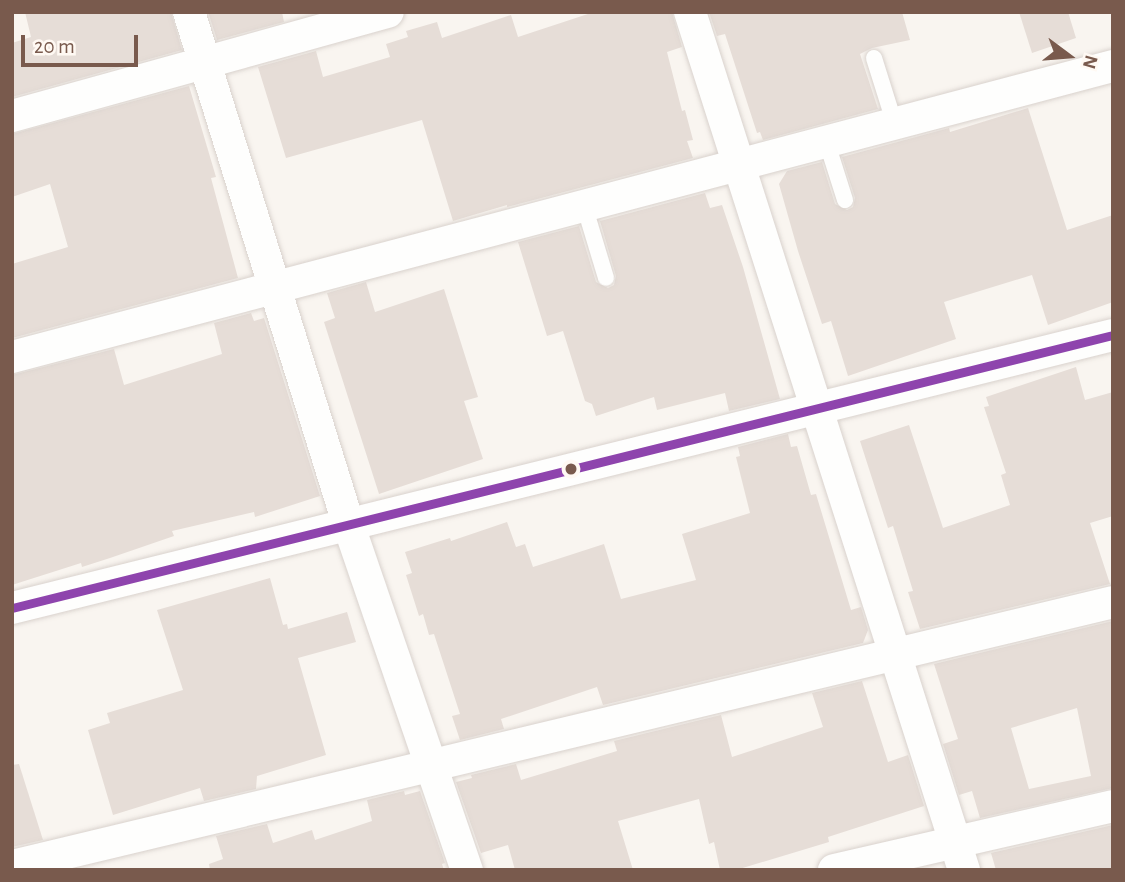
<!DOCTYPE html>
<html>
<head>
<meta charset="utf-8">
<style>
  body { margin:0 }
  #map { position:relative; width:1125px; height:882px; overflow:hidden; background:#f9f5f0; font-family:"Alegreya Sans",sans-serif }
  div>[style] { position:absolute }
  .building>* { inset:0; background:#e6ddd7 }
  .roads { filter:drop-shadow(0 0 2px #d9d2cd) drop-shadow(0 0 2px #d9d2cd) }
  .service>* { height:16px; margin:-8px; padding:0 8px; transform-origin:8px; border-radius:8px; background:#fefefd }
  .minor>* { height:32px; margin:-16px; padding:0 16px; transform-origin:16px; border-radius:16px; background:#fefefd }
  .bus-1>* { height:9px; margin:-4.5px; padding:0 4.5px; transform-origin:4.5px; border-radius:4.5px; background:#8e44ad }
  .dots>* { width:19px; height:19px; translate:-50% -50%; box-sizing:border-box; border:4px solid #fff9f3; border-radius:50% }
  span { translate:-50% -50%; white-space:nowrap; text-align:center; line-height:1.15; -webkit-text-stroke:6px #fff9f3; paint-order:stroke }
  .frame { position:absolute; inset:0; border:14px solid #795a4d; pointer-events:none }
  .north { position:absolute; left:1034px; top:21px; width:70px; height:70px; -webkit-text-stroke:5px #fff9f3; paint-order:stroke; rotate:106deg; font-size:19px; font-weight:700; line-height:28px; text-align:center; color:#795a4d }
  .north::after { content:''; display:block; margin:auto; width:24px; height:32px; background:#795a4d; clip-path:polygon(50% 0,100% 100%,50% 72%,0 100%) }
  .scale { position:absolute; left:21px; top:35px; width:117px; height:32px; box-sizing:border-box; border:4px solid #795a4d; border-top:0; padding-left:9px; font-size:21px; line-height:24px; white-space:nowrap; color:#795a4d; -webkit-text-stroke:5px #fff9f3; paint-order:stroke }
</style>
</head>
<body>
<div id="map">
  <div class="building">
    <i style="clip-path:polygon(25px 12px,171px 12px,182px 50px,12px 97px,12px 43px,31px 37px)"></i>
    <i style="clip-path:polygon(208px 12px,282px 12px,284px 22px,217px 40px)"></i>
    <i style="clip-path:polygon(594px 12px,672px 12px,682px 47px,667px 52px,682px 111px,685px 110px,693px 140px,687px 141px,693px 158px,507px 207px,507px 205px,453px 221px,422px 120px,286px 158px,258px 67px,316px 51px,323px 77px,390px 57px,386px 44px,408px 37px,406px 31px,437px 22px,442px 38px,511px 15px,518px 37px)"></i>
    <i style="clip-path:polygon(709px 12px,902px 12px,910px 40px,872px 48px,860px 54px,878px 109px,763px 140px,760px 132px,757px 133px,725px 34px,717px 36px)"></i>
    <i style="clip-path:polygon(1019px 12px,1068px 12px,1076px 38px,1032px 53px)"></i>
    <i style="clip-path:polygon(189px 86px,216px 177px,211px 178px,238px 278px,12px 338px,12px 264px,68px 247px,50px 184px,12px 197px,12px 134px)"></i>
    <i style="clip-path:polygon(1028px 108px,1067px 230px,1113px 215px,1113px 302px,1048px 325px,1032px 275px,944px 302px,956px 339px,848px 376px,831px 321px,822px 324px,798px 251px,779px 184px,787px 171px,822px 162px,835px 204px,847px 210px,853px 207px,855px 198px,842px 157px,949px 128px,950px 132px)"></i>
    <i style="clip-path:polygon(705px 193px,710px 208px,722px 205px,743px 267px,780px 399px,729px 411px,725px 393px,657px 410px,654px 397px,596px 416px,592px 404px,585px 401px,563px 331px,547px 336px,518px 242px,579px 226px,596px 282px,608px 288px,614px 285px,616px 276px,600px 221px)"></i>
    <i style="clip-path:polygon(366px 282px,375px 312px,444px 289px,478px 397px,464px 401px,483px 459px,379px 494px,324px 322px,335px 318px,327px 293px)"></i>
    <i style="clip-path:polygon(251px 313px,254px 321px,264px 318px,320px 496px,255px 517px,254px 512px,172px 531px,174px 536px,110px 558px,82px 567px,81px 563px,12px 585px,12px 375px,114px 349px,124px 385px,222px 354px,214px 323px)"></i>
    <i style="clip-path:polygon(1076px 367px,1085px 400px,1113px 392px,1113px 516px,1090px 523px,1110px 584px,920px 629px,908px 592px,913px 591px,893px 526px,888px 528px,860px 441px,909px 425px,943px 528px,1010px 505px,1001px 475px,1006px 473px,984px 407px,989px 406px,986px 397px)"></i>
    <i style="clip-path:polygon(788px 434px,791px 447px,797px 446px,811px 495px,816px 494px,851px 610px,861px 607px,868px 630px,863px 643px,603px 705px,597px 687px,501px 719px,504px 729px,460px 740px,452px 716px,460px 714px,434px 634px,429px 635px,423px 614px,419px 616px,406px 575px,412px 573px,405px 552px,450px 538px,451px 541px,507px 522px,516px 547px,525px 544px,533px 567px,604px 544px,621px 599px,696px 580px,682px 534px,750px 513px,736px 457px,740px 456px,738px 447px)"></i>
    <i style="clip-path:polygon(270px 578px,283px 625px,287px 624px,288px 629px,347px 612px,356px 642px,298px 658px,326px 755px,257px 776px,256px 789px,204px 801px,200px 788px,113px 815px,88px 730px,110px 723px,107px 713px,183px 690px,157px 610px)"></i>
    <i style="clip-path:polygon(evenodd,1113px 621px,1113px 788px,980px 818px,972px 791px,959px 795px,943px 744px,958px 739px,934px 664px,1113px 621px,1077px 708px,1091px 776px,1029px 789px,1011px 728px,1077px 708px)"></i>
    <i style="clip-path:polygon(862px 681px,888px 762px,908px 755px,924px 806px,828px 837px,829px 842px,736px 870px,720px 870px,714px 842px,709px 844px,699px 799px,618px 821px,633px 870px,515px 870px,508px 845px,481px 853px,456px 782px,472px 778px,471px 775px,516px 764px,521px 780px,617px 751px,614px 741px,721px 715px,732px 757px,823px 727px,812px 693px)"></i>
    <i style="clip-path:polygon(19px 764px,43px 840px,12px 847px,12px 765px)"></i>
    <i style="clip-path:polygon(404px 791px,405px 795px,420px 791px,445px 863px,442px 864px,444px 870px,210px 870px,209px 864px,223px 859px,216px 836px,267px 824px,273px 843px,312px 830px,315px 840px,372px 821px,367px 800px)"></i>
    <i style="clip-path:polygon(1113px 825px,1113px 870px,996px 870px,991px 853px)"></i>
  </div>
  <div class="roads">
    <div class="service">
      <i style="left:874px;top:58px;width:67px;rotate:72.6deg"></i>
      <i style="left:826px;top:140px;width:63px;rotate:72.4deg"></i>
      <i style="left:584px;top:205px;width:76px;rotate:73.2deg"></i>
    </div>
    <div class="minor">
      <i style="left:189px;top:12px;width:538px;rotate:72.71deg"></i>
      <i style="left:349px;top:526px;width:364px;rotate:71.1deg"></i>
      <i style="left:690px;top:12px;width:901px;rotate:72.29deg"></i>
      <i style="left:12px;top:116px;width:390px;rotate:-15.5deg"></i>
      <i style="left:12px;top:357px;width:1139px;rotate:-14.81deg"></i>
      <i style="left:12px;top:608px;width:1134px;rotate:-13.93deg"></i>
      <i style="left:12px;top:866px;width:1132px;rotate:-13.48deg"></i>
      <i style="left:834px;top:870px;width:286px;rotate:-12.9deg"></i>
    </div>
  </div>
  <div class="bus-1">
    <i style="left:12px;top:608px;width:1134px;rotate:-13.93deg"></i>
  </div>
  <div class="dots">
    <i style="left:571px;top:469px;background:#795a4d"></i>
  </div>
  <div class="frame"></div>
  <div class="north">N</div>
  <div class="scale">20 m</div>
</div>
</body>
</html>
